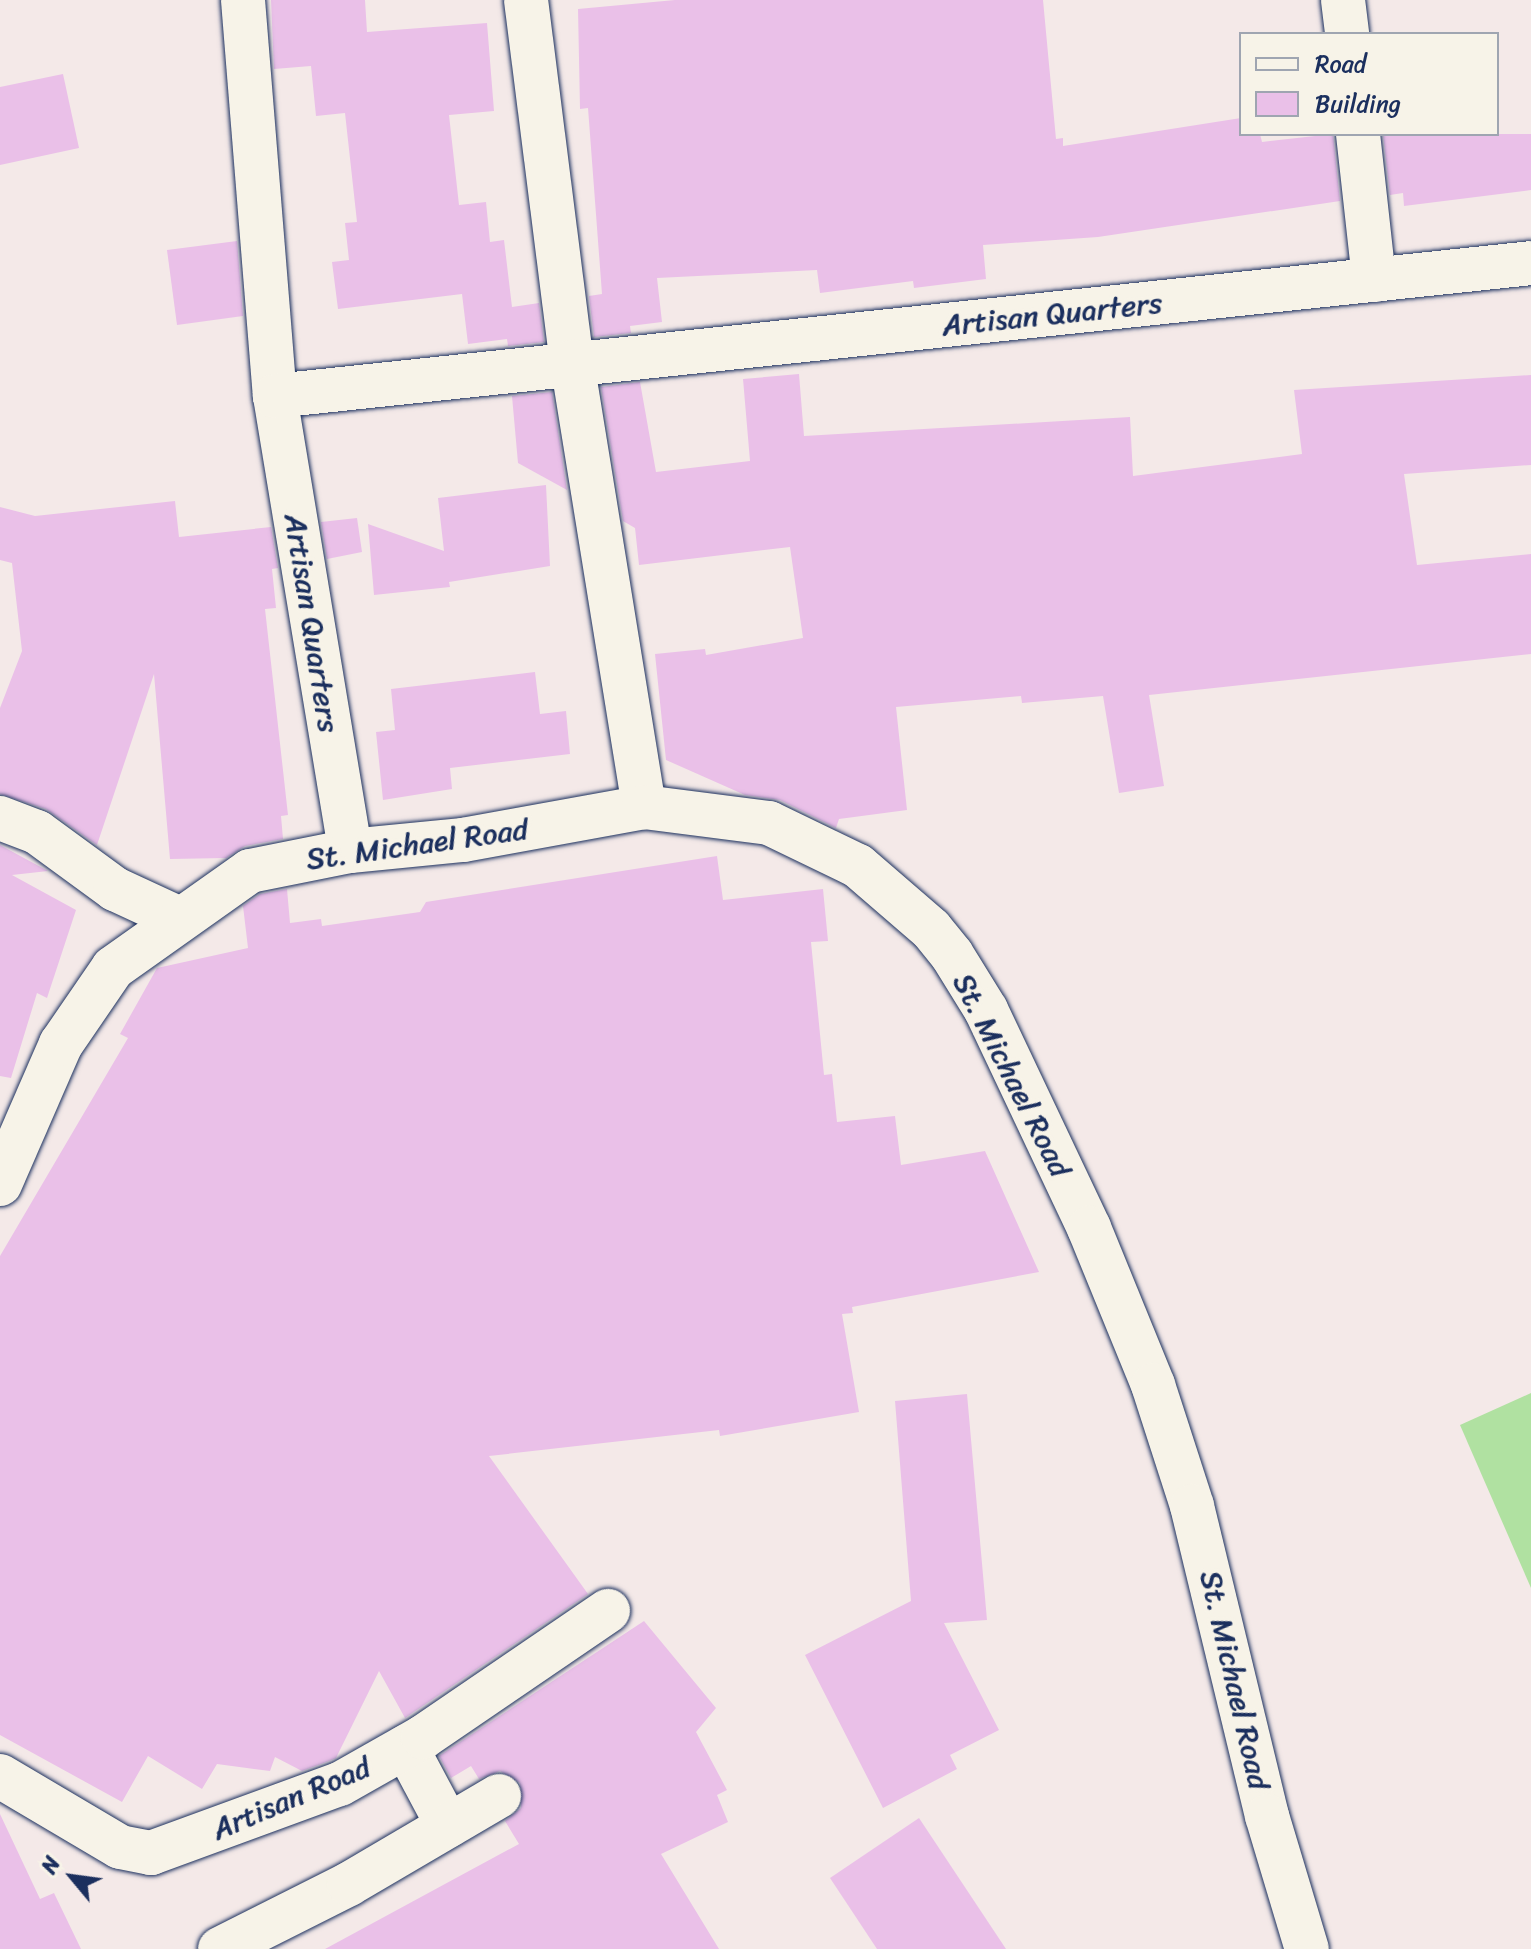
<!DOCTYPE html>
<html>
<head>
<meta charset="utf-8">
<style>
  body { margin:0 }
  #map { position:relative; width:1531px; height:1949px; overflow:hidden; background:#f4e9e8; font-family:Sriracha,sans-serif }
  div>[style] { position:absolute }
  .green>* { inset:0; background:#b0e1a1 }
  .building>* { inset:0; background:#eac0e8 }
  .roads { filter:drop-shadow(0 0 2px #1b2f5e) drop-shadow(0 0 2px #1b2f5e) }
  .minor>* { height:44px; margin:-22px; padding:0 22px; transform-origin:22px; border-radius:22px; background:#f7f3e8 }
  span { translate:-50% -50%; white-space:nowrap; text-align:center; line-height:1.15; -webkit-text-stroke:8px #f7f3e8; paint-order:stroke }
  .street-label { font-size:30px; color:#1b2f5e }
  .legend { position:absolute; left:1239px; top:32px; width:260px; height:104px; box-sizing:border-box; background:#f7f3e8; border:2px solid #9fa5b1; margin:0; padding:10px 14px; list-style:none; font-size:24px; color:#1b2f5e }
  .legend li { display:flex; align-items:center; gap:16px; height:40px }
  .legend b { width:40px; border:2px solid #9fa5b1 }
  .north { position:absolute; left:32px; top:1837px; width:80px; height:80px; -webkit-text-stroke:6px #f7f3e8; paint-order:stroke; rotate:299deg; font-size:22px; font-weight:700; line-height:32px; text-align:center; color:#1b2f5e }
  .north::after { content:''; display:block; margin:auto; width:28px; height:36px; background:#1b2f5e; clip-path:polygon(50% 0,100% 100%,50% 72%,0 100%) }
</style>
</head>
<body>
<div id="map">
  <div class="green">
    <i style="clip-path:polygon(1531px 1393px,1531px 1588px,1460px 1425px)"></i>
  </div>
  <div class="building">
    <i style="clip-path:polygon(271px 0,365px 0,367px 32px,487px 23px,494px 111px,449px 115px,459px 205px,486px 202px,490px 242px,504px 240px,512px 307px,539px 303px,544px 342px,508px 346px,507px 339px,468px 344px,462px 294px,338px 309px,332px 262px,349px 260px,345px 223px,357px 222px,345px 113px,316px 116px,311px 66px,274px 69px)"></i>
    <i style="clip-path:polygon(675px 0,1043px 0,1056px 139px,1063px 138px,1063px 146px,1241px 118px,1241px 134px,1260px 134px,1262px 142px,1333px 134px,1340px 201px,1098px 237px,983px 245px,986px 279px,914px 288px,913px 281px,820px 293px,817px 270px,657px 278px,662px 322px,630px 326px,631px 333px,594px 337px,589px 296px,602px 294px,588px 108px,580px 109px,578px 9px)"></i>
    <i style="clip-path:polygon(63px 74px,79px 148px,0 165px,0 87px)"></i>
    <i style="clip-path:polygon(1383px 134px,1531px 134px,1531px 190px,1404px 206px,1403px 193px,1390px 195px)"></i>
    <i style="clip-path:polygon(237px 241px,243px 316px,177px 325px,167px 250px)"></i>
    <i style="clip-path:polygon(799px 374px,804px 436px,1130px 417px,1133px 476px,1302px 454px,1294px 390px,1531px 375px,1531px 465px,1404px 474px,1417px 565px,1531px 554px,1531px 654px,1149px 695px,1164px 786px,1119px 793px,1103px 696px,1022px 703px,1021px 696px,896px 707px,907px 810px,839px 819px,836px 828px,780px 800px,745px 795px,666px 760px,655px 654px,705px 649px,706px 655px,803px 638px,790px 547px,639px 565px,635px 528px,623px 521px,601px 387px,640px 382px,656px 472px,750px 461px,743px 379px)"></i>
    <i style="clip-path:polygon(552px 392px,567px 490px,518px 463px,512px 396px)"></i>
    <i style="clip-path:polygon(546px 485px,550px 566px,449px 582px,450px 587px,374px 595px,368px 524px,444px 551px,438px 498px)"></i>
    <i style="clip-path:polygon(175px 501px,179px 537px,271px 527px,278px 568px,272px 569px,276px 608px,265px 609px,288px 815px,281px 816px,283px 839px,245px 846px,226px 858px,170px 859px,154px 674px,97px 845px,46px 809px,0 794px,0 708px,22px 651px,12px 563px,0 560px,0 507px,35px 516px)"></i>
    <i style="clip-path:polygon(357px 518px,362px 552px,327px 559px,321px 522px)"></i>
    <i style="clip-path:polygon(535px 672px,540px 714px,566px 711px,570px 754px,450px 768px,452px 789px,383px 800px,376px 732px,395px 730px,391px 689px)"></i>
    <i style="clip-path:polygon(0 845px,48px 871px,12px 875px,76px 910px,47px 998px,37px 993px,11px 1078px,0 1076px)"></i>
    <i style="clip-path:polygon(717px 856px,723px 900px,823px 889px,828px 941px,811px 942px,824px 1075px,832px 1074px,837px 1122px,895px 1116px,901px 1165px,985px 1151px,1039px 1272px,852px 1307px,853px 1313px,842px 1314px,859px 1412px,720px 1436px,719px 1430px,489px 1456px,588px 1594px,405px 1718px,379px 1671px,336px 1758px,329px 1761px,302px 1771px,275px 1757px,270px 1771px,217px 1764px,202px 1789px,148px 1756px,122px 1802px,0 1735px,0 1256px,128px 1038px,120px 1034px,157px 968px,248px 948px,243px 906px,260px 894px,287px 889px,290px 923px,321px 919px,322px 926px,420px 912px,426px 902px)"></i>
    <i style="clip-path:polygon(967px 1394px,987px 1620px,944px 1623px,999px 1730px,950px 1755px,957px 1769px,883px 1808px,805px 1655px,911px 1601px,895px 1401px)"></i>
    <i style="clip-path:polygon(644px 1621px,716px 1708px,696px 1732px,727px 1790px,717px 1795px,728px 1822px,661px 1854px,719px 1949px,325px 1949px,519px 1844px,505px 1821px,521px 1808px,520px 1783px,500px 1771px,479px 1779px,471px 1766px,451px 1778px,439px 1756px)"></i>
    <i style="clip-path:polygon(0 1814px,40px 1899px,54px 1893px,81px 1949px,0 1949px)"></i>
    <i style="clip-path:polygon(919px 1818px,1006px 1949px,877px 1949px,830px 1878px)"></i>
  </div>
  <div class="roads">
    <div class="minor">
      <i style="left:243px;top:0;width:397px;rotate:85.4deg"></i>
      <i style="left:275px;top:396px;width:461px;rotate:80.6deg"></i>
      <i style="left:526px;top:0;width:365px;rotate:82.8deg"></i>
      <i style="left:572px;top:362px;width:451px;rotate:80.8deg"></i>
      <i style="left:1343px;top:0;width:34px;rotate:83deg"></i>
      <i style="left:1358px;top:134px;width:147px;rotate:83.7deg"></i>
      <i style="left:275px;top:396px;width:1263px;rotate:-6.04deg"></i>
      <i style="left:0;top:818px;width:40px;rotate:21deg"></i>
      <i style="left:37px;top:832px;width:97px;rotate:36.2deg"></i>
      <i style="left:115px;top:889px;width:72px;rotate:24.8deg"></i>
      <i style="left:0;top:1184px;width:153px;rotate:-66.5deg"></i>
      <i style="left:61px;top:1044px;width:92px;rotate:-55.6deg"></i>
      <i style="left:113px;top:968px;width:168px;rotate:-35.3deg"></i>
      <i style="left:250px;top:871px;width:102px;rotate:-11.3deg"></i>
      <i style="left:350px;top:851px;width:114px;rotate:-5.6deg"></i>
      <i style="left:463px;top:840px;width:184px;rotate:-10.3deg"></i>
      <i style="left:644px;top:807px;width:126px;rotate:7.3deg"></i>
      <i style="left:769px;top:823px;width:99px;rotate:25.8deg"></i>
      <i style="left:858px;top:866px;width:96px;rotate:40.8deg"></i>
      <i style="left:931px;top:929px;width:33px;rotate:51deg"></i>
      <i style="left:952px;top:955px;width:65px;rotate:58.3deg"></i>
      <i style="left:986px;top:1010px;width:241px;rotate:64.7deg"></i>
      <i style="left:1089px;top:1228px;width:170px;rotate:67.8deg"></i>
      <i style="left:1153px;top:1385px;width:127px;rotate:72.1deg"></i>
      <i style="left:1192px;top:1506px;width:319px;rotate:76.4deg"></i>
      <i style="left:1267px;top:1816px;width:139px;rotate:73.3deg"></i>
      <i style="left:406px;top:1747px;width:89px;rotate:62deg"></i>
      <i style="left:0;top:1776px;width:139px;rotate:30.6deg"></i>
      <i style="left:120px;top:1847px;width:32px;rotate:11deg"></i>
      <i style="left:151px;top:1853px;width:201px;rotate:-20.1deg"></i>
      <i style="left:340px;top:1784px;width:95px;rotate:-29.5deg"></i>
      <i style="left:423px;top:1737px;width:224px;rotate:-34.3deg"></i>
      <i style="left:220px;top:1949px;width:144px;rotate:-26.7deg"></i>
      <i style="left:349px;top:1884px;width:174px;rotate:-30.4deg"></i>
    </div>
  </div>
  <div class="street-label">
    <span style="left:1052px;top:314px;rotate:-6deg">Artisan Quarters</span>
    <span style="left:312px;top:623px;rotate:81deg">Artisan Quarters</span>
    <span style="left:417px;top:844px;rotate:-8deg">St. Michael Road</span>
    <span style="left:1012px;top:1075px;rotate:63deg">St. Michael Road</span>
    <span style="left:1235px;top:1680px;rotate:77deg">St. Michael Road</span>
    <span style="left:291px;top:1798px;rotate:-23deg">Artisan Road</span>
  </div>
  <ul class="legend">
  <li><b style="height:10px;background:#f7f3e8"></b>Road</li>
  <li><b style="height:22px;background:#eac0e8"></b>Building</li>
  </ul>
  <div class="north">N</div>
</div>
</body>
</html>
